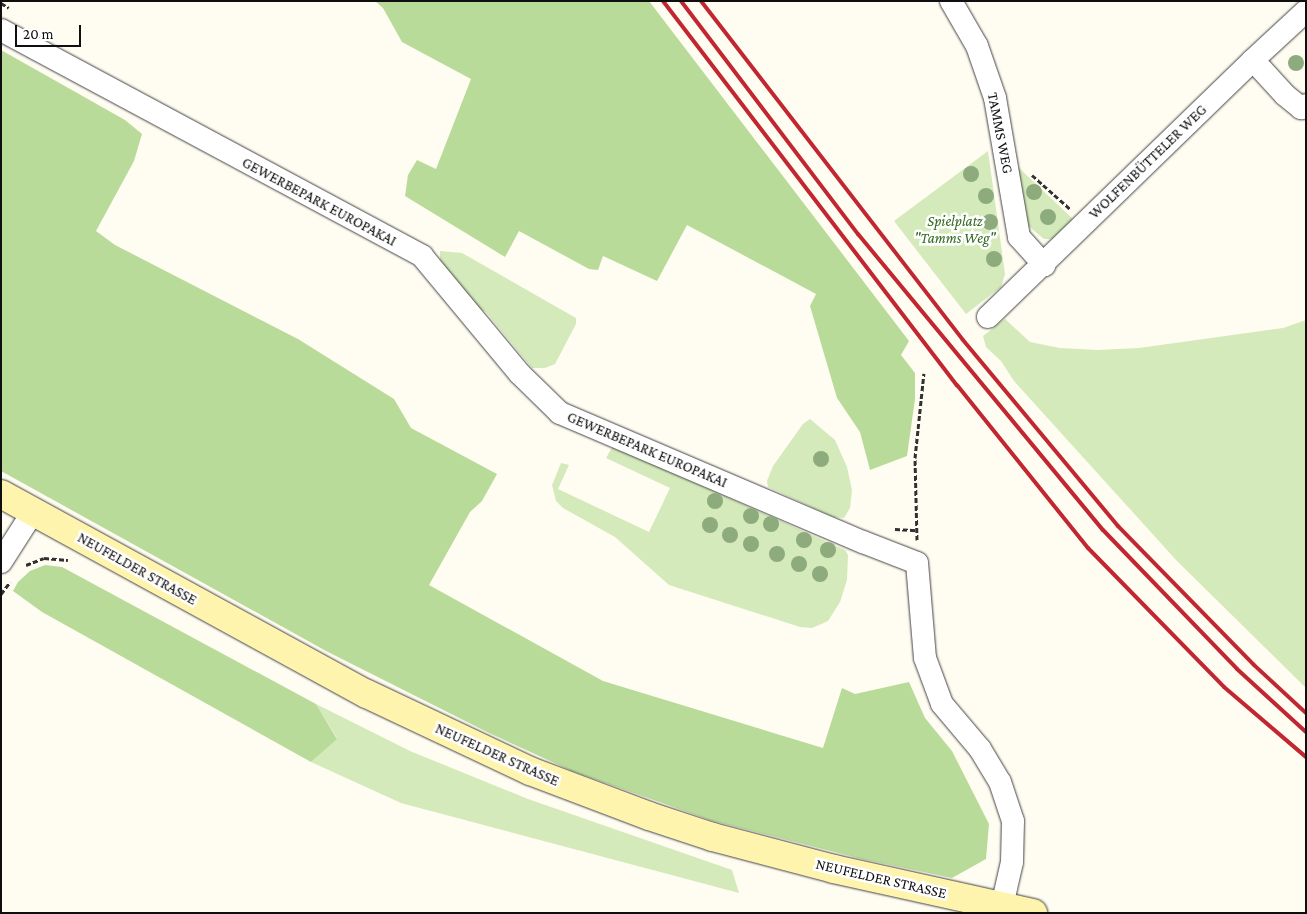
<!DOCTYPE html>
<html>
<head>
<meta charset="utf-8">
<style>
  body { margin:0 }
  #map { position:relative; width:1307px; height:914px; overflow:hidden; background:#fffcf2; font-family:"Crimson Pro",serif }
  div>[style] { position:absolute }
  .green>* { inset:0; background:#d4eaba }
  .forest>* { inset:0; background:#b9db9a }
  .path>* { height:3px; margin-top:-1.5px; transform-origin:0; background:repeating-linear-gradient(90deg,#313131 0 5px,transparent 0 7.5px) }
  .roads { filter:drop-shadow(0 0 1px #424242) drop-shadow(0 0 1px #424242) }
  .street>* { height:22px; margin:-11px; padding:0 11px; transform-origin:11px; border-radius:11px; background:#fff }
  .secondary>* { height:28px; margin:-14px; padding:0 14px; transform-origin:14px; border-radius:14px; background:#fff4ad }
  .rail>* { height:4px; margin:-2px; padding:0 2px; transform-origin:2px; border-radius:2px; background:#c12631 }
  .trees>* { width:16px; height:16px; margin:-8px; border-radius:50%; background:#8dab7d }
  span { translate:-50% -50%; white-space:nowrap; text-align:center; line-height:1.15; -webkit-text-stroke:5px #fff; paint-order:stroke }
  .street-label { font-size:15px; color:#0f0f0f }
  .park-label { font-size:15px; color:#30681e; font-style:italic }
  .frame { position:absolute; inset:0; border:2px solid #0f0f0f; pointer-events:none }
  .scale { position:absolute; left:15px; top:25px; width:66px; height:22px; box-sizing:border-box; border:2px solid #0f0f0f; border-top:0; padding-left:6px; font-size:15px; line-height:18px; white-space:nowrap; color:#0f0f0f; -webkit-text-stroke:4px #fff; paint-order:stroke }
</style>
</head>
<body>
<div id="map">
  <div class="green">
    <i style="clip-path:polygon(988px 151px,1005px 274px,1001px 287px,966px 314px,894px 221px)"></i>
    <i style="clip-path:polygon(1018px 167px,1074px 220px,1055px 239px,1044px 239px,1026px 224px)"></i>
    <i style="clip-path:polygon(440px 251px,462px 253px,576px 318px,576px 324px,555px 364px,545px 368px,532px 368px,486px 312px,475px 307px,440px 264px)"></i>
    <i style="clip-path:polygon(1005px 319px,1030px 342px,1060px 348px,1098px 350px,1139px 348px,1283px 328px,1306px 320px,1306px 688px,1177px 561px,1014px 381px,1001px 361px,986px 347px,983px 336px)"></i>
    <i style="clip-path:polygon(810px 419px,835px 440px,847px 467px,852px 490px,850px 508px,844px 518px,833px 517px,768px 487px,767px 481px,773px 466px,803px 424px)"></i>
    <i style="clip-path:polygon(613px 446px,845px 550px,848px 555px,847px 580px,840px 602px,828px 621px,812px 628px,800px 627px,669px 585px,615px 537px,563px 508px,556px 501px,552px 485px,561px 463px,569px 465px,558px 489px,649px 532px,670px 488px,606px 458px)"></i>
    <i style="clip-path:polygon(316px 704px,410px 751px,528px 799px,732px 870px,739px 893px,401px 803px,311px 762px,337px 738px)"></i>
  </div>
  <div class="forest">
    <i style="clip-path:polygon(375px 1px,649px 1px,909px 341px,901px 355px,915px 373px,915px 399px,907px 456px,870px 470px,860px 432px,837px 398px,810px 306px,816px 294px,687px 225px,657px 281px,603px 256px,598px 270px,589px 269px,519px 231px,505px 257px,405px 196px,408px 175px,417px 160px,436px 169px,471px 79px,402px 42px,383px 8px)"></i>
    <i style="clip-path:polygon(1px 50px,125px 120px,142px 134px,134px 161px,96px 231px,115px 245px,298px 339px,394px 399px,411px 428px,497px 474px,482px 501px,470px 512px,429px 585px,603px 681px,823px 748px,842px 688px,855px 694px,909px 682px,925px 718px,952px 751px,989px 824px,986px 859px,952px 878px,862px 859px,713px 821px,572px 771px,489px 733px,326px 651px,1px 471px)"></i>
    <i style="clip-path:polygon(45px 565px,62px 567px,316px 704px,337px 739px,311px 762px,42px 612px,13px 591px,18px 582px,30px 571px)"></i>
  </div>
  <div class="path">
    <i style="left:1px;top:3px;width:9px;rotate:32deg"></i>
    <i style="left:1032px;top:175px;width:51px;rotate:41.8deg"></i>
    <i style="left:895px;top:529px;width:22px;rotate:3deg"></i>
    <i style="left:917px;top:540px;width:82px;rotate:-91.4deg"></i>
    <i style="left:915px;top:458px;width:85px;rotate:-84deg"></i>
    <i style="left:26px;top:565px;width:19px;rotate:-21deg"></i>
    <i style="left:44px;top:558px;width:24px;rotate:5deg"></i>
    <i style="left:1px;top:594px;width:15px;rotate:-53deg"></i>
  </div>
  <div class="roads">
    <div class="street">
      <i style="left:951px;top:1px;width:52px;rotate:60deg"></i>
      <i style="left:977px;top:46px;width:55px;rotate:70.9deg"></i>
      <i style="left:995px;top:98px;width:141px;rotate:80.2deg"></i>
      <i style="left:1019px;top:237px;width:38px;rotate:48deg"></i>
      <i style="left:1px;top:30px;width:478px;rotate:28.2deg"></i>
      <i style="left:422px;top:256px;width:153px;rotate:50.3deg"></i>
      <i style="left:520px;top:374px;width:56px;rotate:44.3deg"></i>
      <i style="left:560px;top:413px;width:329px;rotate:23.1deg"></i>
      <i style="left:863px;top:542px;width:58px;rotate:21.3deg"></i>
      <i style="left:917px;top:563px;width:95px;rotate:85.2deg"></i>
      <i style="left:925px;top:658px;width:49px;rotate:69.7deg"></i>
      <i style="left:942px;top:704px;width:59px;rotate:49.8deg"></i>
      <i style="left:980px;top:749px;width:39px;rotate:59deg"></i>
      <i style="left:1000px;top:782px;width:41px;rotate:71.6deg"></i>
      <i style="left:1013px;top:821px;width:41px;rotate:91.4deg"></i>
      <i style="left:1012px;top:862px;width:45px;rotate:102.8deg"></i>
      <i style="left:1253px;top:60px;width:72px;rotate:-42.8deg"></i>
      <i style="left:988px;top:317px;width:369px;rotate:-44.1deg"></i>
      <i style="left:1253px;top:60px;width:47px;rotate:47.6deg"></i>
      <i style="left:1285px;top:95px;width:21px;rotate:39deg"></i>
      <i style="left:1301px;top:108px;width:6px;rotate:-31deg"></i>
      <i style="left:1px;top:562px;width:59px;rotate:-57.4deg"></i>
    </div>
    <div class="secondary">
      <i style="left:1px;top:494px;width:417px;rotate:28.7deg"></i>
      <i style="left:367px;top:694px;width:180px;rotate:25.3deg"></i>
      <i style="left:530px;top:771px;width:127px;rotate:20.7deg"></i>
      <i style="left:649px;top:816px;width:67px;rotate:18.2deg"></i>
      <i style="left:713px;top:837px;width:125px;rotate:14.8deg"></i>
      <i style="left:834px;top:869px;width:204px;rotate:12.5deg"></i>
    </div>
  </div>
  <div class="rail">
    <i style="left:663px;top:1px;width:484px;rotate:52.6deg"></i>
    <i style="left:957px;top:385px;width:209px;rotate:51.2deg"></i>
    <i style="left:1088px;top:548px;width:194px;rotate:45.6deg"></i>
    <i style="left:1224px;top:687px;width:108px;rotate:40.5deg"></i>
    <i style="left:681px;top:1px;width:293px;rotate:52.8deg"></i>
    <i style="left:858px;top:234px;width:384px;rotate:50.4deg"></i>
    <i style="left:1103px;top:530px;width:193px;rotate:46deg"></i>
    <i style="left:1237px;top:669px;width:93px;rotate:42.4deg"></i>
    <i style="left:701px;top:1px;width:428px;rotate:52.3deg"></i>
    <i style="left:963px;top:340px;width:242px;rotate:50.2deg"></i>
    <i style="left:1118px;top:526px;width:194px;rotate:45.6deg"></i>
    <i style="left:1254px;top:665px;width:71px;rotate:42.7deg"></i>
  </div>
  <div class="trees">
    <i style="left:1296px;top:63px"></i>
    <i style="left:971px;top:174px"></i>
    <i style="left:1034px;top:192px"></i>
    <i style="left:986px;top:196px"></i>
    <i style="left:1048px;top:217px"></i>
    <i style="left:990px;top:222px"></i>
    <i style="left:994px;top:259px"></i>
    <i style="left:821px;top:459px"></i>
    <i style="left:715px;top:501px"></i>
    <i style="left:751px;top:516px"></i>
    <i style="left:771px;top:524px"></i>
    <i style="left:710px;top:525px"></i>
    <i style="left:730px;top:535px"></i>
    <i style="left:804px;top:540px"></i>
    <i style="left:751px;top:544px"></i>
    <i style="left:828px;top:550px"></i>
    <i style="left:777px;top:554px"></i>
    <i style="left:799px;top:564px"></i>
    <i style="left:820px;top:574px"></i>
  </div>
  <div class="street-label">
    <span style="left:1000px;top:133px;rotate:79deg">TAMMS WEG</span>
    <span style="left:1148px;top:162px;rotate:-44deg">WOLFENBÜTTELER WEG</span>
    <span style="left:319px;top:202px;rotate:28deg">GEWERBEPARK EUROPAKAI</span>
    <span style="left:647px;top:450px;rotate:23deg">GEWERBEPARK EUROPAKAI</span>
    <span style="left:137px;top:569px;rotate:29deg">NEUFELDER STRASSE</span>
    <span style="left:497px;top:755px;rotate:24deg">NEUFELDER STRASSE</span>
    <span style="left:881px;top:879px;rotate:13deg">NEUFELDER STRASSE</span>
  </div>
  <div class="park-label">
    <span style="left:955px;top:230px">Spielplatz<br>"Tamms Weg"</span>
  </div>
  <div class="frame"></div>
  <div class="scale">20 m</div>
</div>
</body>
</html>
